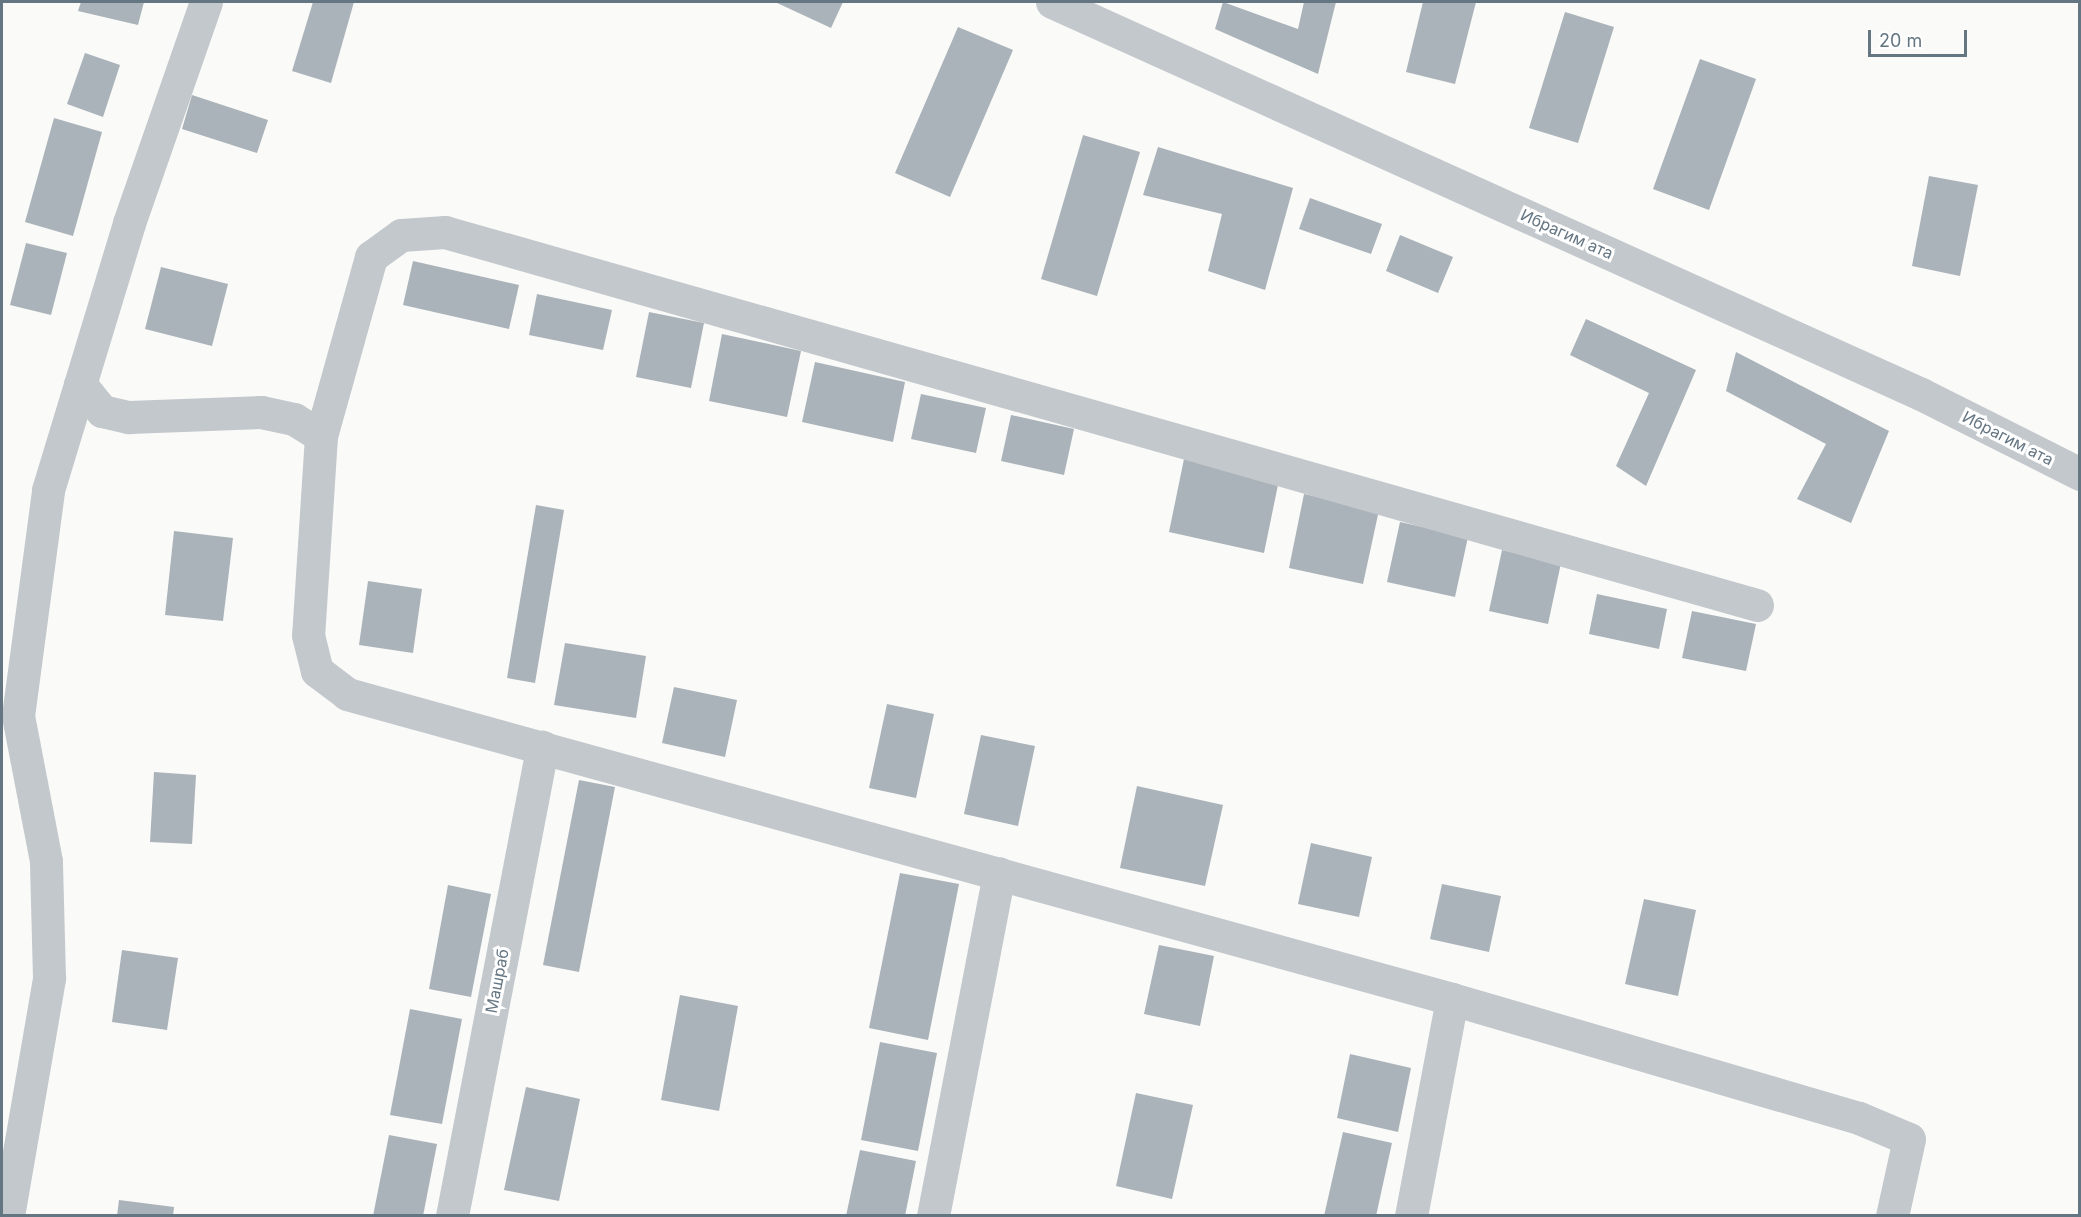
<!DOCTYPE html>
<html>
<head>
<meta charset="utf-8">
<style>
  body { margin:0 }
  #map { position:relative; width:2081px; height:1217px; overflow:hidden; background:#fafaf8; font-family:Inter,sans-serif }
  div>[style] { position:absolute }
  .building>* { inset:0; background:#aab3b9 }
  .minor>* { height:33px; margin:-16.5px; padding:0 16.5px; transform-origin:16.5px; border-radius:16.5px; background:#c3c8cc }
  .tertiary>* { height:33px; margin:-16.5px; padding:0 16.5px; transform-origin:16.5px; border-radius:16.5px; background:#c3c8cc }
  span { translate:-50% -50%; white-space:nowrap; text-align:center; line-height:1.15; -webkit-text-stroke:6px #fff; paint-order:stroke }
  .street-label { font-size:16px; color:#657683 }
  .frame { position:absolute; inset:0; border:3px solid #657683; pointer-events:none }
  .scale { position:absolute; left:1868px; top:30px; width:99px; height:27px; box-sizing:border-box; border:3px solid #657683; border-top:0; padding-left:8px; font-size:18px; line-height:21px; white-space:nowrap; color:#657683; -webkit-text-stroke:4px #fff; paint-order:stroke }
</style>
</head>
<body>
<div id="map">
  <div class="building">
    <i style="clip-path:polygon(81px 2px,144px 2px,138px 25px,78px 11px)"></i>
    <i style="clip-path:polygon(313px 2px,354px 2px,331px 83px,292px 71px)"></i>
    <i style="clip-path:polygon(775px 2px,843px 2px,831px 28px)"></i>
    <i style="clip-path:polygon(1223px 2px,1298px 29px,1304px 2px,1336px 2px,1318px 74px,1215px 29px)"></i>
    <i style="clip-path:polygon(1423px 2px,1476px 2px,1455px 84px,1406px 72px)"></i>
    <i style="clip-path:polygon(1565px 12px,1614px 27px,1578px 143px,1529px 128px)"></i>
    <i style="clip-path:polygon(958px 27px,1013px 50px,950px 197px,895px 173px)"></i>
    <i style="clip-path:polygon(85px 53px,120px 65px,103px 117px,67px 104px)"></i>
    <i style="clip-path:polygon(1700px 59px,1756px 79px,1709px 210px,1653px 189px)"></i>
    <i style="clip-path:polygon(192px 95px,268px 120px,257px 153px,182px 129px)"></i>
    <i style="clip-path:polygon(54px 118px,102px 132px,73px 236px,25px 222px)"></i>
    <i style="clip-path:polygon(1083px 135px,1140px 152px,1097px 296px,1041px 279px)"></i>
    <i style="clip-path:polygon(1158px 147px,1293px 188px,1265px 290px,1208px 271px,1222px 214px,1143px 195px)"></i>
    <i style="clip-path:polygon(1929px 176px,1978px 185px,1960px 276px,1912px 266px)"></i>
    <i style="clip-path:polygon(1310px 198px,1382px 224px,1371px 254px,1299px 229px)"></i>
    <i style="clip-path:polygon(1400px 235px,1453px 257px,1438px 293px,1386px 271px)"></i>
    <i style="clip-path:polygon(26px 243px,67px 253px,51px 315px,10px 305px)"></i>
    <i style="clip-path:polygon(413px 261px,519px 285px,509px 329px,403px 305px)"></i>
    <i style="clip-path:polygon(161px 267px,228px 284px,212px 346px,145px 329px)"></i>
    <i style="clip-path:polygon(537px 294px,612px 310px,603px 350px,529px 335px)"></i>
    <i style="clip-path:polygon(649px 312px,704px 323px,691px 388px,636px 377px)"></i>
    <i style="clip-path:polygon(1586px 319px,1696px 370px,1646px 486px,1616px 466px,1649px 393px,1570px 355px)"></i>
    <i style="clip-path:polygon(722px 334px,801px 351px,787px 417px,709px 401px)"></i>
    <i style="clip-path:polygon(1736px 352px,1889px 431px,1851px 523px,1797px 499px,1826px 444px,1726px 391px)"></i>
    <i style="clip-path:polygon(815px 362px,905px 382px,893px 442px,802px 422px)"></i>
    <i style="clip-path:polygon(921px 394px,986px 408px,976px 453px,911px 439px)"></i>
    <i style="clip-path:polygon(1011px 415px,1074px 429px,1064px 475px,1001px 461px)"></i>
    <i style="clip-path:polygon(1184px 459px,1279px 480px,1264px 553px,1169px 532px)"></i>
    <i style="clip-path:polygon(1304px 494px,1379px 510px,1363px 584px,1289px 568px)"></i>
    <i style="clip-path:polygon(536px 505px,564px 510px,535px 683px,507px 678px)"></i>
    <i style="clip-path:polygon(1400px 522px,1468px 537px,1455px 597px,1387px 582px)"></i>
    <i style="clip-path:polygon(174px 531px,233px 538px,223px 621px,165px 615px)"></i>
    <i style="clip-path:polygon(1502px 550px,1561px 563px,1548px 624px,1489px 611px)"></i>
    <i style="clip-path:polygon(368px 581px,422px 589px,413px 653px,359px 645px)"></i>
    <i style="clip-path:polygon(1597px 594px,1667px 609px,1659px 649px,1589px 634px)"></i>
    <i style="clip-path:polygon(1692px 611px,1756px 624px,1746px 671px,1682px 658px)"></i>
    <i style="clip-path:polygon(565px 643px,646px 656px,636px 718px,554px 705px)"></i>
    <i style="clip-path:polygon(674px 687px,737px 700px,725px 757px,662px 743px)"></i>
    <i style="clip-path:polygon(887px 704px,934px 714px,916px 798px,869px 788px)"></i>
    <i style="clip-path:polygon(981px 735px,1035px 746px,1018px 826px,964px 814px)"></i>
    <i style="clip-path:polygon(154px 772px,196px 775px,192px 844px,150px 842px)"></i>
    <i style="clip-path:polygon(579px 780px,615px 787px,579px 972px,543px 965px)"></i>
    <i style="clip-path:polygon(1137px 786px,1223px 805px,1205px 886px,1120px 868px)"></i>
    <i style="clip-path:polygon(1311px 843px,1372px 857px,1359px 917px,1298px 904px)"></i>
    <i style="clip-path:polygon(900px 873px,959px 884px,928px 1040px,869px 1028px)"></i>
    <i style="clip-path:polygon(1442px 884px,1501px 896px,1489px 952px,1430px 939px)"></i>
    <i style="clip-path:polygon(448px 885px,491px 894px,471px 997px,429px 989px)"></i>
    <i style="clip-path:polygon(1644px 899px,1696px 910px,1678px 996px,1625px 984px)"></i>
    <i style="clip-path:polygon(1159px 945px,1214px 956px,1200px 1026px,1144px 1014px)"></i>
    <i style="clip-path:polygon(122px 950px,178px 958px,167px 1030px,112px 1022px)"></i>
    <i style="clip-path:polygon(680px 995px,738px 1006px,719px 1111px,661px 1100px)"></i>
    <i style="clip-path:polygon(410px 1009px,462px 1019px,442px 1124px,390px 1115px)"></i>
    <i style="clip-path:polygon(880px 1042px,937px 1053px,918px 1151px,861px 1140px)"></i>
    <i style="clip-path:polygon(1350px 1054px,1411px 1068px,1398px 1132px,1337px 1118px)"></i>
    <i style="clip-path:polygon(526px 1087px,580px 1099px,559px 1201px,504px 1190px)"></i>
    <i style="clip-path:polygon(1136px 1093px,1193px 1105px,1172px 1199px,1116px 1186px)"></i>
    <i style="clip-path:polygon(1343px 1132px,1392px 1143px,1376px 1216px,1324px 1216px)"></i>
    <i style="clip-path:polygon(389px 1135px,437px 1144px,423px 1216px,373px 1216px)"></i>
    <i style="clip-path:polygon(860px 1150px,916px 1161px,905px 1216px,846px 1216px)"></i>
    <i style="clip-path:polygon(119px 1200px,174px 1207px,173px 1216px,117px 1216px)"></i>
  </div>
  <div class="minor">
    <i style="left:80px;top:384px;width:35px;rotate:51deg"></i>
    <i style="left:102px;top:411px;width:28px;rotate:13deg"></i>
    <i style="left:129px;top:417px;width:132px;rotate:-2.2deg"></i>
    <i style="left:261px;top:412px;width:34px;rotate:12deg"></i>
    <i style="left:294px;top:419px;width:32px;rotate:32deg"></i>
    <i style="left:1757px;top:605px;width:1364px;rotate:-164.13deg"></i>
    <i style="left:445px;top:232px;width:44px;rotate:176.1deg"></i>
    <i style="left:401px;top:235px;width:37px;rotate:144deg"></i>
    <i style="left:371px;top:257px;width:186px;rotate:105.6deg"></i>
    <i style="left:321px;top:436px;width:199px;rotate:93.7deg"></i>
    <i style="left:308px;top:635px;width:37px;rotate:76deg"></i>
    <i style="left:317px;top:671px;width:38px;rotate:37deg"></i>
    <i style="left:347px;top:694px;width:1146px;rotate:15.43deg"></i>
    <i style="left:1452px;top:999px;width:424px;rotate:16.3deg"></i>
    <i style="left:1859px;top:1118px;width:54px;rotate:22.8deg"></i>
    <i style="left:1909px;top:1139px;width:79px;rotate:102.4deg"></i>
    <i style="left:8px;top:1216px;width:242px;rotate:-80.2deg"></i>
    <i style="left:49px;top:978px;width:117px;rotate:-91.5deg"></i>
    <i style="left:46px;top:861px;width:148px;rotate:-100.9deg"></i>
    <i style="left:18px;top:716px;width:228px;rotate:-82.4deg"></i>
    <i style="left:48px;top:490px;width:279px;rotate:-73.1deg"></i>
    <i style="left:129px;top:223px;width:234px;rotate:-70.8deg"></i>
    <i style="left:452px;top:1216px;width:478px;rotate:-79.1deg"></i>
    <i style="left:933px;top:1216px;width:349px;rotate:-79.1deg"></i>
    <i style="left:1411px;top:1216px;width:221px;rotate:-79.3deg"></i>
  </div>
  <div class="tertiary">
    <i style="left:1052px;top:2px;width:953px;rotate:24.28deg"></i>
    <i style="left:1921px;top:394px;width:178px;rotate:26.7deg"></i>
  </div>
  <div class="street-label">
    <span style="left:1567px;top:234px;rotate:24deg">Ибрагим ата</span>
    <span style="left:2008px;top:438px;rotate:27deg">Ибрагим ата</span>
    <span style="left:497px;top:981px;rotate:-79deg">Машраб</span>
  </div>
  <div class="frame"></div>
  <div class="scale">20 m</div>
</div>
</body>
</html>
